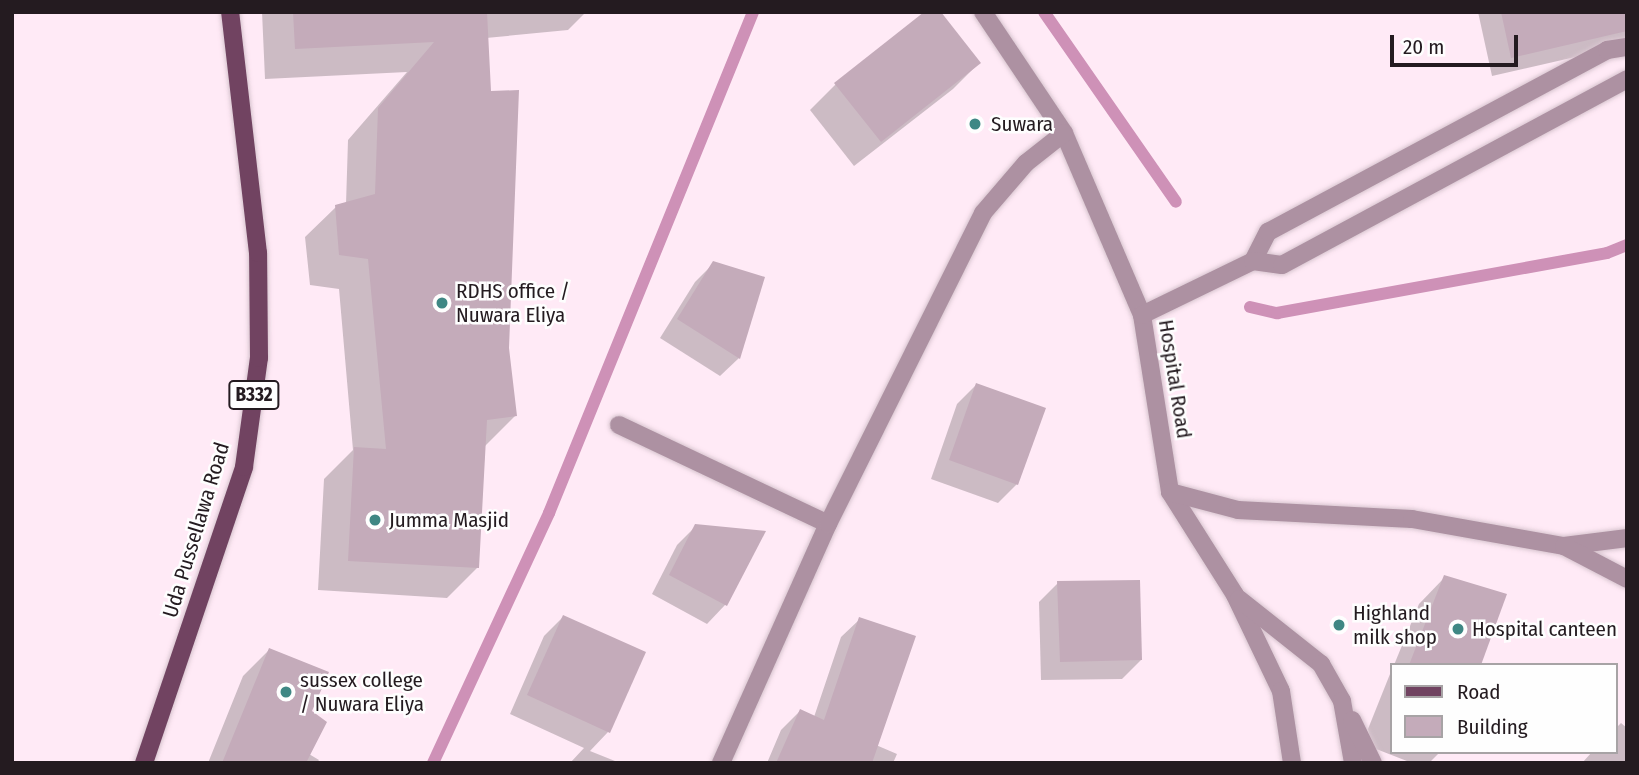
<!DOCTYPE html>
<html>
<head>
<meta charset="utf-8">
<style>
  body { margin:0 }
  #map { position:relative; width:1639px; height:775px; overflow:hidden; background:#ffeaf6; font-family:"Fira Sans Condensed",sans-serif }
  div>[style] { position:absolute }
  .shadow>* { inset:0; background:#0003 }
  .stream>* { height:12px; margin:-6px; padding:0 6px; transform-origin:6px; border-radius:6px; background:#ce91b7 }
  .building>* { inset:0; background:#c4abba }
  .roads { filter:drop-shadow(0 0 2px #d8c5cf) drop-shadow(0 0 2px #d8c5cf) }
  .minor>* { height:18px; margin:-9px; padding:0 9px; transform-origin:9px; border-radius:9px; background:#ad91a2 }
  .major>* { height:18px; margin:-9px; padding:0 9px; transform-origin:9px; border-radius:9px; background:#714361 }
  .dots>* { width:19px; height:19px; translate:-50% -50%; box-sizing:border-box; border:4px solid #fefefe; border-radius:50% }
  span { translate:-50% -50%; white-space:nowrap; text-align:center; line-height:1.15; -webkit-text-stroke:5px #fefefe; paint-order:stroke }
  .shield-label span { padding:2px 5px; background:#fefefe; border:2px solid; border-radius:5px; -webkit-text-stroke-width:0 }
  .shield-label { font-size:19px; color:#241b20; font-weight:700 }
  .poi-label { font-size:21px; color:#241b20 }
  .left { translate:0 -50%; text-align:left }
  .street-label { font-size:21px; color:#241b20 }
  .frame { position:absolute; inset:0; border:14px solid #241b20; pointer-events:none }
  .legend { position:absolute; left:1390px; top:663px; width:228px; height:91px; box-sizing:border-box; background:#fefefe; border:2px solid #a7a3a5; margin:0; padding:9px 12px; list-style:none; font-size:21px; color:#241b20 }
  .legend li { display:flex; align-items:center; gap:14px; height:35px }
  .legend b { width:35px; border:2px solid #a7a3a5 }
  .scale { position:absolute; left:1390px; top:35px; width:128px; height:32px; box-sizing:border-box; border:4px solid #241b20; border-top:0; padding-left:9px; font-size:21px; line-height:24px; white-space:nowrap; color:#241b20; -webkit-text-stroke:5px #fefefe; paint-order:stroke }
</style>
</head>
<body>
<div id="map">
  <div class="shadow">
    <i style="clip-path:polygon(262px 12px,586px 12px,568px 30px,486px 38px,507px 348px,516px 415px,485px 446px,478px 567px,447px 598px,318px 590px,324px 479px,353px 450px,339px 289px,310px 285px,305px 237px,336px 207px,346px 204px,348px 140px,407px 72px,265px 79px)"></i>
    <i style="clip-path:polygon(1478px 12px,1627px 12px,1627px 39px,1619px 47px,1492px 76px)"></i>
    <i style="clip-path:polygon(979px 63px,953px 89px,854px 166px,810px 110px,836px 84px)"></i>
    <i style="clip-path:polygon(714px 263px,739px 358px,720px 376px,660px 338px,695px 282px)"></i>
    <i style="clip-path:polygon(976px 385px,1017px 484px,998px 503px,931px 479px,957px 404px)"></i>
    <i style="clip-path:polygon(696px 526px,764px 533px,725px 605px,707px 624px,652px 594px,677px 545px)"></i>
    <i style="clip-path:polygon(1445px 577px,1479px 665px,1394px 665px,1419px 604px)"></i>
    <i style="clip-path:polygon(1058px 583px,1141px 660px,1122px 679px,1041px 680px,1039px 602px)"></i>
    <i style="clip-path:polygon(563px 617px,608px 732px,590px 751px,620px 763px,570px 763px,584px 748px,510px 714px,544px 636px)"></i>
    <i style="clip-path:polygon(860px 619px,876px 745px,897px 754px,893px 763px,767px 763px,781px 730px,800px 711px,814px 717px,841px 637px)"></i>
    <i style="clip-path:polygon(269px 650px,310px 711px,309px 754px,319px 760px,317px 763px,208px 763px,243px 676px)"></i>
    <i style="clip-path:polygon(1392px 669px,1392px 752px,1440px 752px,1429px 763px,1412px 763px,1371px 747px,1368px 729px)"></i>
    <i style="clip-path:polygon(1621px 723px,1627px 728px,1627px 763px,1582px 763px,1592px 752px,1616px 752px,1616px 728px)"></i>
  </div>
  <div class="stream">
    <i style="left:1044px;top:12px;width:231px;rotate:55.2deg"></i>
    <i style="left:1250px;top:307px;width:28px;rotate:13deg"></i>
    <i style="left:1277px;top:313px;width:335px;rotate:-10.3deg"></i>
    <i style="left:1607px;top:253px;width:22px;rotate:-22deg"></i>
    <i style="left:433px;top:763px;width:276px;rotate:-65.1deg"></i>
    <i style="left:549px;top:513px;width:541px;rotate:-67.84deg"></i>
  </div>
  <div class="building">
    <i style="clip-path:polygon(293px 12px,487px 12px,491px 91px,519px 90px,509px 348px,517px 416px,487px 420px,479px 568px,348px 561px,354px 447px,386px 449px,368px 259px,339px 255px,335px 205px,375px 194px,378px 108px,434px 42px,295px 49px)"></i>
    <i style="clip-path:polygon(924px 12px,941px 12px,981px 63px,881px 142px,834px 83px)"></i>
    <i style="clip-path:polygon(1501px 12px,1627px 12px,1627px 31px,1511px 58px)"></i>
    <i style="clip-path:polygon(713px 261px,765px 277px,740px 359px,677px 319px)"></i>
    <i style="clip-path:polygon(976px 383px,1046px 408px,1018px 485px,949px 460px)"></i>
    <i style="clip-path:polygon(695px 524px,766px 531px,727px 606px,669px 575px)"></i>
    <i style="clip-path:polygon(1444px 575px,1507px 594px,1481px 665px,1409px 665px)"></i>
    <i style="clip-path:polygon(1140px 580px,1142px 660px,1060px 662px,1057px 581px)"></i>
    <i style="clip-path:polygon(563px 615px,646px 652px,610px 733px,527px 695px)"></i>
    <i style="clip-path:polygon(859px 617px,916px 636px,872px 763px,776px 763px,800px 709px,824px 720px)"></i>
    <i style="clip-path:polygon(269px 648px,329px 672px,312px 711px,327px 722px,306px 763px,222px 763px)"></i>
  </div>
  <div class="roads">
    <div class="minor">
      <i style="left:983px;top:12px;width:146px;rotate:56.2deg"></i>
      <i style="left:1064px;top:133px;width:198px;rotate:66.8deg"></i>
      <i style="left:1142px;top:315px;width:179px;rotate:81deg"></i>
      <i style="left:1170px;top:492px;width:122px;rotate:57.7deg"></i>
      <i style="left:1235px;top:595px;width:106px;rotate:64.4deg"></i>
      <i style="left:1281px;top:691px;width:73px;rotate:81.3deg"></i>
      <i style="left:1253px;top:261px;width:33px;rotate:-63deg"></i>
      <i style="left:1268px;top:232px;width:385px;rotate:-28.2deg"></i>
      <i style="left:1607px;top:50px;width:20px;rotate:-9deg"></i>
      <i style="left:1142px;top:315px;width:123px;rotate:-25.9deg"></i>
      <i style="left:1253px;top:261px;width:29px;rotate:8deg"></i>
      <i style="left:1282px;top:265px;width:392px;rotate:-28.3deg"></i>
      <i style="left:619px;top:425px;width:231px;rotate:25.3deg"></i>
      <i style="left:1170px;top:492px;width:70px;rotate:14.8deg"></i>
      <i style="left:1238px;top:510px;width:174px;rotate:3deg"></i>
      <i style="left:1412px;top:519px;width:154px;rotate:10.1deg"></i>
      <i style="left:1564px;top:546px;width:64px;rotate:-7.2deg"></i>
      <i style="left:1564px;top:546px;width:71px;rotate:27.6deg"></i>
      <i style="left:1239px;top:599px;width:105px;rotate:38.4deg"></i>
      <i style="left:1321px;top:664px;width:43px;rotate:60.4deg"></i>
      <i style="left:1342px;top:701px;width:63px;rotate:79.9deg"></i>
      <i style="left:1352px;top:720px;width:48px;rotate:64deg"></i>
      <i style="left:721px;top:763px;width:262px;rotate:-65.9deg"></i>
      <i style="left:828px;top:524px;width:347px;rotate:-63.5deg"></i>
      <i style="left:983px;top:213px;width:66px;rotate:-49.3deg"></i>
      <i style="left:1026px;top:163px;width:48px;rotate:-38.3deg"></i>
    </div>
    <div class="major">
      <i style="left:144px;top:763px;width:312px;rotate:-71.3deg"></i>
      <i style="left:244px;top:467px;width:110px;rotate:-82.2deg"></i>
      <i style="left:259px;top:358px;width:105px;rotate:-90.5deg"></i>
      <i style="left:258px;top:253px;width:243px;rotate:-96.6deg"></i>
    </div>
  </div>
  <div class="dots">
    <i style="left:975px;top:124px;background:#3f8784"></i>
    <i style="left:442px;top:303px;background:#3f8784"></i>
    <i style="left:375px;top:520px;background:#3f8784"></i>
    <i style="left:1339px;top:625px;background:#3f8784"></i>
    <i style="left:1458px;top:629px;background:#3f8784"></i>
    <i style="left:286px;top:692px;background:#3f8784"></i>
  </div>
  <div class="shield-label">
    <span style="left:254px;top:395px">B332</span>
  </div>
  <div class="poi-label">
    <span class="left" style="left:991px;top:124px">Suwara</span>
    <span class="left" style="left:456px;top:303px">RDHS office /<br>Nuwara Eliya</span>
    <span class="left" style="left:389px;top:520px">Jumma Masjid</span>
    <span class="left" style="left:1353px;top:625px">Highland<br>milk shop</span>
    <span class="left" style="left:1472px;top:629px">Hospital canteen</span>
    <span class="left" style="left:300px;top:692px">sussex college<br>/ Nuwara Eliya</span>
  </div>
  <div class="street-label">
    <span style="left:1175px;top:379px;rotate:81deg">Hospital Road</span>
    <span style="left:196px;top:530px;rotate:-73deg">Uda Pussellawa Road</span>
  </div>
  <div class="frame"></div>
  <ul class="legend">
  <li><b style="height:9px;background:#714361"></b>Road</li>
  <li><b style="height:19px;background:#c4abba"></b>Building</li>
  </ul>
  <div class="scale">20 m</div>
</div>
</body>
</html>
